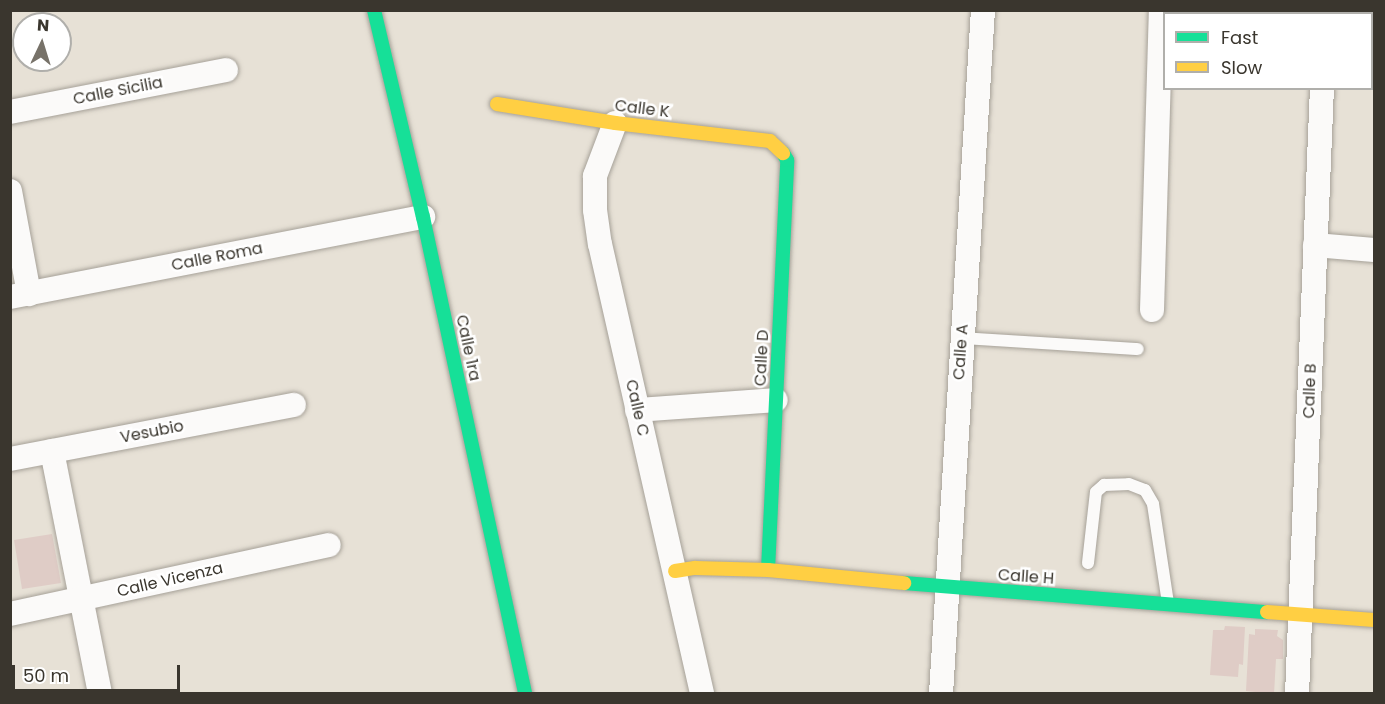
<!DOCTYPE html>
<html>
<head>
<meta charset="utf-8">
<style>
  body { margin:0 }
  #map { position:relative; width:1385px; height:704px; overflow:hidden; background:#e7e1d6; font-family:Poppins,sans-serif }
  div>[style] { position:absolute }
  .building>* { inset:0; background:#dfccc6 }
  .roads { filter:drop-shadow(0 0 2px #a6a198) drop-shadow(0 0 2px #a6a198) }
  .lane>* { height:12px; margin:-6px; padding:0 6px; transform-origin:6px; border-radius:6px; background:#fbfaf9 }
  .street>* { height:24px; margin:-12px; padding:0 12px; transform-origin:12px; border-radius:12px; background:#fbfaf9 }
  .fast>* { height:14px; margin:-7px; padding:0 7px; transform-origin:7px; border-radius:7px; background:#16e098 }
  .slow>* { height:14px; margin:-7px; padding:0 7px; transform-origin:7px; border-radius:7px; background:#ffcf43 }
  span { translate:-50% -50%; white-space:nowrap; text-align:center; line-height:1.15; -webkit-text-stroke:5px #fff; paint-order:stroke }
  .street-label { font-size:16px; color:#3a362e }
  .frame { position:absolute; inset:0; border:12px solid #3a362e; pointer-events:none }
  .legend { position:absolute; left:1163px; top:12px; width:210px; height:78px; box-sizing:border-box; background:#fff; border:2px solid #b0afab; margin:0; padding:8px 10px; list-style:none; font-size:18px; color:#3a362e }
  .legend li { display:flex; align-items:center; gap:12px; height:30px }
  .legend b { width:30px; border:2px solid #b0afab }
  .north { position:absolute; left:12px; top:12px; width:60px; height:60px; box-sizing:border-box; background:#fff; border:2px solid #b0afab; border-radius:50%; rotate:4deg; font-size:16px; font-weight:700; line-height:24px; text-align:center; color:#3a362e }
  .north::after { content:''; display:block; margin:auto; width:21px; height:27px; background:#777269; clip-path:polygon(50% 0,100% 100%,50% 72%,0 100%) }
  .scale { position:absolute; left:12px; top:665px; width:168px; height:27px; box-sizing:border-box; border:3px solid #3a362e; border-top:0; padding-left:8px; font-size:18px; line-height:21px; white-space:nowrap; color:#3a362e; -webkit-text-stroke:4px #fff; paint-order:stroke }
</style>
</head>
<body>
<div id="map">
  <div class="building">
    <i style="clip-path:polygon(52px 534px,61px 583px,22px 589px,14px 540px)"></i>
    <i style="clip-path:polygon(1225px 626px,1245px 627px,1243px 665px,1239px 664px,1238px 677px,1210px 675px,1213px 630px,1224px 630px)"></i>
    <i style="clip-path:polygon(1255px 629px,1278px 630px,1277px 636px,1283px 640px,1283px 659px,1276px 659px,1274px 694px,1246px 691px,1249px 634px,1255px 635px)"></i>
  </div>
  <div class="roads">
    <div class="lane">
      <i style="left:962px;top:338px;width:176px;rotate:3.6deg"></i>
      <i style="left:1088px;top:563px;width:71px;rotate:-83.6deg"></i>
      <i style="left:1096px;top:492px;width:11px;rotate:-41deg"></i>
      <i style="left:1104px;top:485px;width:25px;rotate:-2deg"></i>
      <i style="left:1129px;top:484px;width:17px;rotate:21deg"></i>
      <i style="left:1145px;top:490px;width:16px;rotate:60deg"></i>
      <i style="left:1153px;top:504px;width:100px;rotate:81.4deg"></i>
    </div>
    <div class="street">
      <i style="left:1296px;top:10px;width:28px;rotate:8deg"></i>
      <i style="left:1372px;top:19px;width:2px;rotate:27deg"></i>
      <i style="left:10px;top:112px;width:220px;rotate:-11deg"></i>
      <i style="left:615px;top:123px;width:57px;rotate:110.7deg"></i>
      <i style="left:595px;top:176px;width:34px;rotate:90deg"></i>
      <i style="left:595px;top:210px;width:34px;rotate:82deg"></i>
      <i style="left:600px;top:244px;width:461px;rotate:77.2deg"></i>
      <i style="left:10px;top:191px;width:105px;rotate:79.5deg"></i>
      <i style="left:1315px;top:245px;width:59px;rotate:4.8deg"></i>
      <i style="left:10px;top:297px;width:421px;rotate:-11deg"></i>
      <i style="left:1152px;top:310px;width:300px;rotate:-88.3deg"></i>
      <i style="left:637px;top:410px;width:139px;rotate:-4.1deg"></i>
      <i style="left:52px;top:451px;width:248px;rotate:78.8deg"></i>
      <i style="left:10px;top:459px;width:289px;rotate:-10.8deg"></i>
      <i style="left:10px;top:614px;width:326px;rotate:-12.2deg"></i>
      <i style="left:941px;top:694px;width:685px;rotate:-86.49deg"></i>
      <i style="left:1297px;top:694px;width:607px;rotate:-87.64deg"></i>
    </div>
    <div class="fast">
      <i style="left:374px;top:10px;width:213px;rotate:76.7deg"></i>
      <i style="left:423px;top:217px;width:488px;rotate:77.9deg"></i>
      <i style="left:768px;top:570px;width:410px;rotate:-87.3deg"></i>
      <i style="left:787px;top:160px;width:8px;rotate:-120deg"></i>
      <i style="left:904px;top:583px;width:364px;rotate:4.6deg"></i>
    </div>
    <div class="slow">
      <i style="left:497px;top:104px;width:120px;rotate:9.1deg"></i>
      <i style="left:615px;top:123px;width:156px;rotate:6.6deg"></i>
      <i style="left:770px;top:141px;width:18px;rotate:43deg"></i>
      <i style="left:675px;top:571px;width:20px;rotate:-9deg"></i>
      <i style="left:695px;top:568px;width:73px;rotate:1.6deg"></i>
      <i style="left:768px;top:570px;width:137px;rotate:5.5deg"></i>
      <i style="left:1267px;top:612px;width:107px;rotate:4.3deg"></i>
    </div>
  </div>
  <div class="street-label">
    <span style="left:118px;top:91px;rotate:-11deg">Calle Sicilia</span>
    <span style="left:642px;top:109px;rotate:7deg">Calle K</span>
    <span style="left:217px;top:257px;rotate:-11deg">Calle Roma</span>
    <span style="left:468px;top:348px;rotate:78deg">Calle 1ra</span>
    <span style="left:961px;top:352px;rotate:-86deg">Calle A</span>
    <span style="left:762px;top:358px;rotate:-87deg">Calle D</span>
    <span style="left:1310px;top:391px;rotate:-88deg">Calle B</span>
    <span style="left:637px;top:408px;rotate:77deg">Calle C</span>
    <span style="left:152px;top:432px;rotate:-11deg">Vesubio</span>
    <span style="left:1026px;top:577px;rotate:4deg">Calle H</span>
    <span style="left:170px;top:580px;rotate:-13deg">Calle Vicenza</span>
  </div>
  <div class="frame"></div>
  <ul class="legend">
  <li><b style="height:8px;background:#16e098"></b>Fast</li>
  <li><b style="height:8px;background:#ffcf43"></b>Slow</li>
  </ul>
  <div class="north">N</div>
  <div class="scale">50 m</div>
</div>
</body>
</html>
